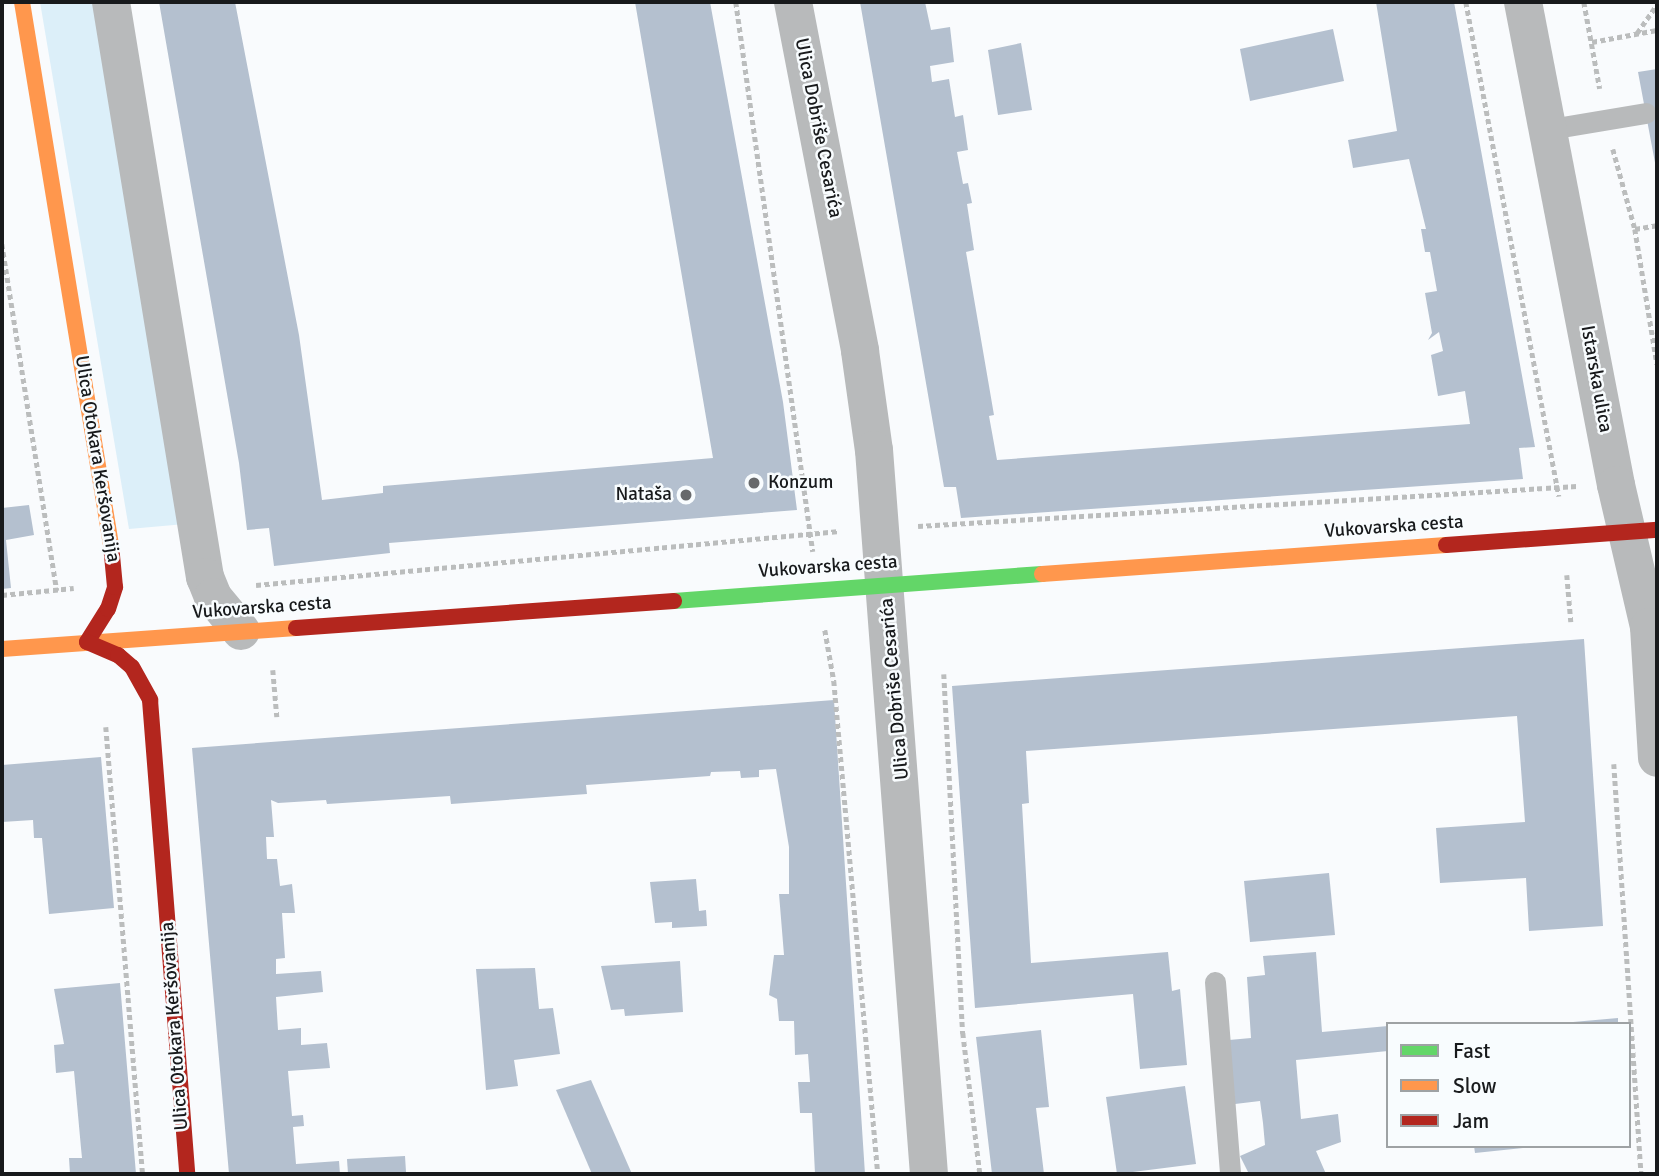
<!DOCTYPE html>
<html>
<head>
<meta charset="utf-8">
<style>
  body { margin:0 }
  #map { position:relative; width:1659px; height:1176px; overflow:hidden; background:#f9fbfd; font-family:Signika,sans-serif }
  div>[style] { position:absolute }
  .green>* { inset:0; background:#dceff9 }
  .building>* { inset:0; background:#b4c0cf }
  .path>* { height:4.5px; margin-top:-2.25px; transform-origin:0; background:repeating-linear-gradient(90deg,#bbbdbd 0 5px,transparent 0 8.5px) }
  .lane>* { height:21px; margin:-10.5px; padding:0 10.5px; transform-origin:10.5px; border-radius:10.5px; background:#b8babb }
  .street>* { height:38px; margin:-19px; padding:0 19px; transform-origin:19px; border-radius:19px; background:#b8babb }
  .fast>* { height:16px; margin:-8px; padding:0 8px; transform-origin:8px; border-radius:8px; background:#63d668 }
  .slow>* { height:16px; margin:-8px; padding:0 8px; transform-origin:8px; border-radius:8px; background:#ff974d }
  .jam>* { height:16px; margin:-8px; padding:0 8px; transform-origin:8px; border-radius:8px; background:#b3261e }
  .dots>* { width:19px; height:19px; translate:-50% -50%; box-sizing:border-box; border:4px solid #f8fcfe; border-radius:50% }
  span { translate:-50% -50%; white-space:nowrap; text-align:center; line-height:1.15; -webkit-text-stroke:5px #f8fcfe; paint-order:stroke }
  .street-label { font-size:19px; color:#181a1c }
  .poi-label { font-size:19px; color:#181a1c }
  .left { translate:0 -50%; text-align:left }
  .right { translate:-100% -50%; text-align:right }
  .frame { position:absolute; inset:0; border:4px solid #181a1c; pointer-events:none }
  .legend { position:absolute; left:1386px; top:1022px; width:245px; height:126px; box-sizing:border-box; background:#f8fcfe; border:2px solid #9ea2a4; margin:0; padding:9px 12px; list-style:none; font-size:21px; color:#181a1c }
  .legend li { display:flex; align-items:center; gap:14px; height:35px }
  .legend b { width:35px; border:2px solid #9ea2a4 }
</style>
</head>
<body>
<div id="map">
  <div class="green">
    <i style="clip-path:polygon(40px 2px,101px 2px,185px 524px,129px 529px)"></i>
  </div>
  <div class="building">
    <i style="clip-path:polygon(159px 2px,235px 2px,299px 335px,322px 500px,383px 493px,383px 486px,713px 458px,635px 2px,710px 2px,783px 402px,797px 510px,389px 543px,390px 553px,274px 566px,269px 528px,247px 530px,239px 463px)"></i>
    <i style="clip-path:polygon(860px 2px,925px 2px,931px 30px,950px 27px,954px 62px,930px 66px,932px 82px,949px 79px,955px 117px,963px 115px,968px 150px,957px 152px,963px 184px,968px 183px,972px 203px,967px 204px,974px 250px,966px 252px,994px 415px,989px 416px,997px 460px,1470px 424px,1465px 391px,1438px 396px,1431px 355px,1443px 351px,1439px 332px,1428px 340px,1432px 333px,1425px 293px,1437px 291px,1430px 252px,1425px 252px,1421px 229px,1426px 229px,1409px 159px,1353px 168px,1348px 140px,1397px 131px,1376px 2px,1454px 2px,1535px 447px,1519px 448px,1523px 479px,961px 518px,956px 487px,944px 487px)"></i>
    <i style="clip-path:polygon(1333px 29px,1344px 81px,1250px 101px,1240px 49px)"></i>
    <i style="clip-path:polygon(1021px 43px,1032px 110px,998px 115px,988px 50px)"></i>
    <i style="clip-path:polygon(1657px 69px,1657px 168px,1656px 168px,1638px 72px)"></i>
    <i style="clip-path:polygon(29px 505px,34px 535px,6px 540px,11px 588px,2px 589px,2px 508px)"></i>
    <i style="clip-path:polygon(1584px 639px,1603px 926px,1529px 931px,1526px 878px,1440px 883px,1436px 828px,1525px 822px,1517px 716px,1026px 751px,1029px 803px,1022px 804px,1031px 963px,1168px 952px,1172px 991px,1180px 989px,1187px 1065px,1140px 1069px,1133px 994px,975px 1008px,952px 686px)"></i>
    <i style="clip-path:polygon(834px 700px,865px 1174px,815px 1174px,812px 1113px,800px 1113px,798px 1082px,810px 1082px,808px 1054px,795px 1055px,794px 1021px,779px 1021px,777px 999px,769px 995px,774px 955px,784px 955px,779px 894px,789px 894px,789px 847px,776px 769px,759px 770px,759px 777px,741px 778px,740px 771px,711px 772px,710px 776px,586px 785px,587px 794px,451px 804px,450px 796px,327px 804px,326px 800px,278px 803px,271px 800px,274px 837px,266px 837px,267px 859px,277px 859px,280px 886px,292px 884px,295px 913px,282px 913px,285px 958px,276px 959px,276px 974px,321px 971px,323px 992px,276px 997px,278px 1030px,301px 1028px,301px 1045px,327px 1043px,330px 1068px,288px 1071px,292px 1116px,303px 1115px,304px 1126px,293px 1127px,296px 1164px,339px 1161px,340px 1174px,229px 1174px,192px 748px)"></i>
    <i style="clip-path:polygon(101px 757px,114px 908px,49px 914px,42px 838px,34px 838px,33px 820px,2px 822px,2px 765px)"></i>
    <i style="clip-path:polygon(1329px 873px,1335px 935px,1250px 942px,1244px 881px)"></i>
    <i style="clip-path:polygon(696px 879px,699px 911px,706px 910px,707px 926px,672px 928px,672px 922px,655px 923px,650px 882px)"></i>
    <i style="clip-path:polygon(1316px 952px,1322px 1032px,1388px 1026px,1388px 1051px,1296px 1060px,1301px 1119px,1338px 1114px,1341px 1142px,1316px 1151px,1326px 1174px,1249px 1174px,1240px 1156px,1265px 1145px,1263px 1123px,1260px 1101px,1235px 1104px,1229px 1040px,1251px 1038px,1247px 977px,1265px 975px,1263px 956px)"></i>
    <i style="clip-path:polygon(680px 961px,683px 1012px,625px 1016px,624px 1009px,611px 1010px,601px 966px)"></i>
    <i style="clip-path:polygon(535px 968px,539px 1009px,553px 1008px,560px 1054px,514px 1060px,518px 1086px,486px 1090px,476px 969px)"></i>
    <i style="clip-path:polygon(120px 983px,136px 1174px,70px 1174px,69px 1158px,82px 1158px,81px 1148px,74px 1071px,56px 1073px,54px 1045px,64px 1044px,54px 989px)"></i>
    <i style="clip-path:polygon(1618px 1018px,1618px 1024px,1573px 1024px,1573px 1022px)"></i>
    <i style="clip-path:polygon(1041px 1030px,1049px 1107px,1036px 1108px,1044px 1174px,992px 1174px,976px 1037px)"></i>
    <i style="clip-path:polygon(591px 1080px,632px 1174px,592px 1174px,556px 1090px)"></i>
    <i style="clip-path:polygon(1185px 1086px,1196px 1164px,1117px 1174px,1106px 1097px)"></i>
    <i style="clip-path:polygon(1474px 1146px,1523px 1146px,1523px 1148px,1475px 1153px)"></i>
    <i style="clip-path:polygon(405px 1156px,406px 1172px,348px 1174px,347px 1159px)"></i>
  </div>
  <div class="path">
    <i style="left:736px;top:2px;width:555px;rotate:82.03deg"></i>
    <i style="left:1466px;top:2px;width:503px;rotate:79.34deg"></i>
    <i style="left:1584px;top:2px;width:88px;rotate:79.6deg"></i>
    <i style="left:1637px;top:33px;width:35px;rotate:-55deg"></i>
    <i style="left:1592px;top:42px;width:66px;rotate:-10.5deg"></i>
    <i style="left:1613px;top:149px;width:83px;rotate:74.6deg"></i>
    <i style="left:1635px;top:229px;width:137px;rotate:80.7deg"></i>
    <i style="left:1635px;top:229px;width:22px;rotate:-10deg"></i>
    <i style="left:2px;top:244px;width:351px;rotate:81deg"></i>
    <i style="left:918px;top:526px;width:660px;rotate:-3.47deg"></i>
    <i style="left:1567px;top:575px;width:47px;rotate:85.1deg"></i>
    <i style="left:256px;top:585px;width:586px;rotate:-5.28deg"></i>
    <i style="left:2px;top:595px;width:72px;rotate:-5.6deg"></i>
    <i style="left:825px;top:630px;width:52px;rotate:80deg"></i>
    <i style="left:834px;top:681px;width:495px;rotate:84.9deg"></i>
    <i style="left:273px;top:670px;width:47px;rotate:85.1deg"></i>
    <i style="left:944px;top:674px;width:360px;rotate:87deg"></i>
    <i style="left:963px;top:1033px;width:142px;rotate:83.1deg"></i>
    <i style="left:106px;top:727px;width:449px;rotate:85.3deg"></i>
    <i style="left:1614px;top:764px;width:411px;rotate:86.2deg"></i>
  </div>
  <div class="lane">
    <i style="left:1550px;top:129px;width:97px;rotate:-9.5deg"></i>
    <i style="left:1215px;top:982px;width:193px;rotate:85.5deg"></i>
  </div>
  <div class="street">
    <i style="left:111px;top:2px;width:583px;rotate:80.72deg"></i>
    <i style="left:205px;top:577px;width:22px;rotate:68deg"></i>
    <i style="left:213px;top:597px;width:44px;rotate:50.5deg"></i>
    <i style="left:793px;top:2px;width:355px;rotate:79.1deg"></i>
    <i style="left:860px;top:351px;width:100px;rotate:82deg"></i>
    <i style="left:874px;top:450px;width:726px;rotate:85.66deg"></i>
    <i style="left:1523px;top:2px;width:492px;rotate:79.1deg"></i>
    <i style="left:1616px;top:485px;width:146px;rotate:76.9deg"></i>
    <i style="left:1649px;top:627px;width:131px;rotate:86.5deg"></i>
  </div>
  <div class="fast">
    <i style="left:674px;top:601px;width:369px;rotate:-4.2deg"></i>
  </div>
  <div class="slow">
    <i style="left:22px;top:2px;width:550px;rotate:80.69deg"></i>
    <i style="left:1042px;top:574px;width:405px;rotate:-4.1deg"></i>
    <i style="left:2px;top:649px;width:295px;rotate:-4.1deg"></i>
  </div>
  <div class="jam">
    <i style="left:1446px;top:545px;width:212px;rotate:-4.1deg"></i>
    <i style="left:296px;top:628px;width:379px;rotate:-4.1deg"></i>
    <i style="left:87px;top:642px;width:39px;rotate:-58deg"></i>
    <i style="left:108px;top:609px;width:23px;rotate:-72deg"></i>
    <i style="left:115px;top:587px;width:42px;rotate:-95.4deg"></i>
    <i style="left:87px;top:642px;width:34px;rotate:23deg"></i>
    <i style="left:118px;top:655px;width:18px;rotate:41deg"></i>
    <i style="left:132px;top:667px;width:38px;rotate:61deg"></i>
    <i style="left:150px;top:700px;width:475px;rotate:85.5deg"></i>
  </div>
  <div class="dots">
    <i style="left:754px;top:483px;background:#67696b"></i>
    <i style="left:686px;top:495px;background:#67696b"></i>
  </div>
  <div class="street-label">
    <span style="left:818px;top:128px;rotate:79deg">Ulica Dobriše Cesarića</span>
    <span style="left:1596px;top:379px;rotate:80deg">Istarska ulica</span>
    <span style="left:97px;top:459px;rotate:81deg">Ulica Otokara Keršovanija</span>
    <span style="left:1394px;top:527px;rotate:-4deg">Vukovarska cesta</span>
    <span style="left:828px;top:567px;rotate:-4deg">Vukovarska cesta</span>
    <span style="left:262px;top:608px;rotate:-4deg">Vukovarska cesta</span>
    <span style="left:895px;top:689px;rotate:-95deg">Ulica Dobriše Cesarića</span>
    <span style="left:175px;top:1026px;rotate:-94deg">Ulica Otokara Keršovanija</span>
  </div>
  <div class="poi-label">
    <span class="left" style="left:768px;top:483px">Konzum</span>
    <span class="right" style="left:672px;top:495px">Nataša</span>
  </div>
  <div class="frame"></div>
  <ul class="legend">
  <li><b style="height:9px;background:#63d668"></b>Fast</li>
  <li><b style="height:9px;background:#ff974d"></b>Slow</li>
  <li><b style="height:9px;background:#b3261e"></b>Jam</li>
  </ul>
</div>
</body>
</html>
